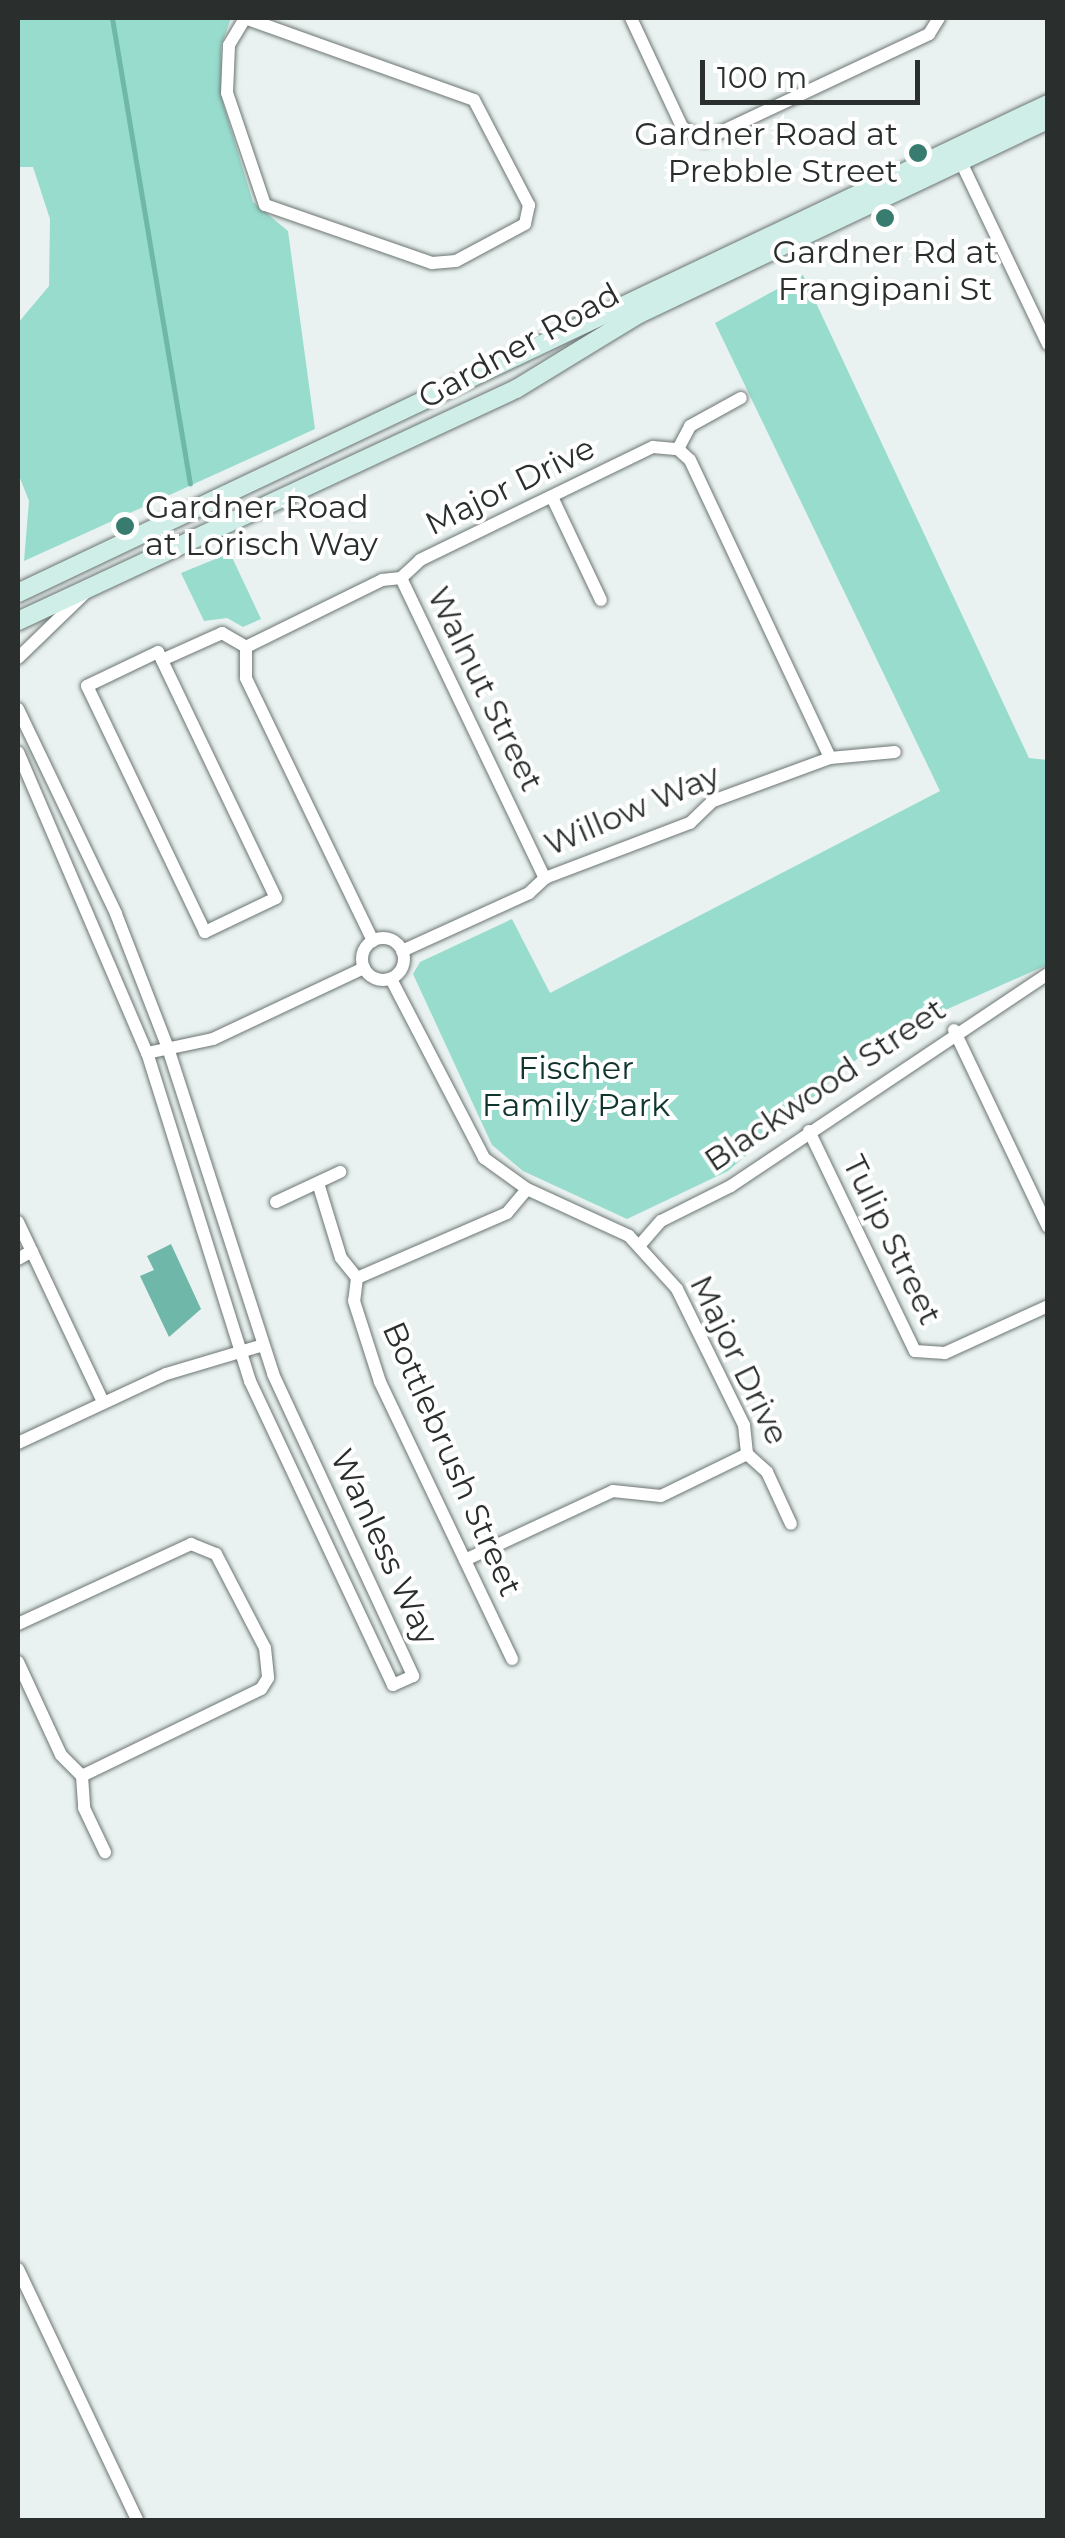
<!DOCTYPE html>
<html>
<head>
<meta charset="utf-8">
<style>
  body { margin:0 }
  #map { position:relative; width:1065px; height:2538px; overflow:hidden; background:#e9f2f0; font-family:Montserrat,sans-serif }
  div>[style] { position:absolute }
  .green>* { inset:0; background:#98dcce }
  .water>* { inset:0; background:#6fb7a9 }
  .stream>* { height:5px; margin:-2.5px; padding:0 2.5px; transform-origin:2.5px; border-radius:2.5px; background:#6fb7a9 }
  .roads { filter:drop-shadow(0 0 2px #6c7573) drop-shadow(0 0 2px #6c7573) }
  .street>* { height:12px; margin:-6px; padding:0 6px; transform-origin:6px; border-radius:6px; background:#fff }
  .street>.ring { margin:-6px; padding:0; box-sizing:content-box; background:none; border:12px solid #fff; border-radius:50% }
  .secondary>* { height:18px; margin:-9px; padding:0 9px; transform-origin:9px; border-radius:9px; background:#d0eee8 }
  .dots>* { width:28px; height:28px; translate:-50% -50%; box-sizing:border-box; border:5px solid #fff; border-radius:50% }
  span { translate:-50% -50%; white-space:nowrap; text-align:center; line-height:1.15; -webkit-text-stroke:8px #fff; paint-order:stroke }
  .poi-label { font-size:32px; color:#2a2e2d }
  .right { translate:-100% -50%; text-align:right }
  .left { translate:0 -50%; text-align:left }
  .street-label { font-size:32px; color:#2a2e2d }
  .park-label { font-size:32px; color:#10342e }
  .frame { position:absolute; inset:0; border:20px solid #2a2e2d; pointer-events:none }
  .scale { position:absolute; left:700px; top:60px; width:220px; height:45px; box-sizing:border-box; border:5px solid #2a2e2d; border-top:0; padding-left:12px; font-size:30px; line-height:35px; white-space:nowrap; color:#2a2e2d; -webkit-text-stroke:8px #fff; paint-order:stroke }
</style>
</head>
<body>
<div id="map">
  <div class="green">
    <i style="clip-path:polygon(18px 18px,231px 18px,221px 46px,222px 100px,253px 202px,288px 231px,315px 429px,24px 561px,29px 501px,18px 473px,18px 323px,49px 286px,50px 219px,33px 167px,18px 167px)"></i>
    <i style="clip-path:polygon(803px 275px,1029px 758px,1047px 760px,1047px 965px,880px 1039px,728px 1171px,627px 1219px,523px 1171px,492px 1145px,413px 974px,420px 962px,512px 919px,550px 993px,940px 791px,715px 323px)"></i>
    <i style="clip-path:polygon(230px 553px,261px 619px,243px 627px,227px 618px,204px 621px,181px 573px)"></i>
  </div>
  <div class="water">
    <i style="clip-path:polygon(171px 1244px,201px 1309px,169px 1337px,140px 1276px,154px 1270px,147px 1256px)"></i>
  </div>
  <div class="stream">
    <i style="left:112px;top:18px;width:472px;rotate:80.5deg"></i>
  </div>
  <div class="roads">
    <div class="street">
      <i style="left:245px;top:18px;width:243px;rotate:19.7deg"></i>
      <i style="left:474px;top:100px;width:119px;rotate:62.4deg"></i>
      <i style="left:529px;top:205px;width:19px;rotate:102deg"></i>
      <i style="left:525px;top:224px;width:78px;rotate:151.8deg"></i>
      <i style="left:456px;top:261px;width:24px;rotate:175deg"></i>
      <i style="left:432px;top:263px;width:177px;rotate:-160.8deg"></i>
      <i style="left:265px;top:205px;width:118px;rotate:-108.7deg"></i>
      <i style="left:227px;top:93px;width:48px;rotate:-87.6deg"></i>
      <i style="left:229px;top:45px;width:31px;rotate:-59deg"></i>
      <i style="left:631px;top:18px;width:120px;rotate:64.9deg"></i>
      <i style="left:682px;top:127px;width:26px;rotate:31deg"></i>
      <i style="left:704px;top:140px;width:249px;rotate:-25.2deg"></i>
      <i style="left:929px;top:34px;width:19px;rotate:-58deg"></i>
      <i style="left:961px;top:162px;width:202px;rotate:64.5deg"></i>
      <i style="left:678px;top:449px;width:26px;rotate:-62deg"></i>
      <i style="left:690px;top:426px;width:58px;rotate:-28.8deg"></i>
      <i style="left:552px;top:497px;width:114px;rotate:64.6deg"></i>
      <i style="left:401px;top:578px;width:333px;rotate:64.4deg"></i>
      <i style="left:158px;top:652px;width:273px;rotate:64.4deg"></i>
      <i style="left:276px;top:898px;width:79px;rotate:154.4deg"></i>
      <i style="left:205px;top:932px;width:273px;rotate:-115.6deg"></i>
      <i style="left:87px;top:686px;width:79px;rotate:-25.6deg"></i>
      <i style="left:18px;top:658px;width:95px;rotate:-44.1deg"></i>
      <i style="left:162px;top:660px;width:66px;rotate:-24.2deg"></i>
      <i style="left:222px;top:633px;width:28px;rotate:30deg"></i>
      <i style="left:18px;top:709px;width:227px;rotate:64.4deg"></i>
      <i style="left:116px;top:914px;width:144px;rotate:68.8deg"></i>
      <i style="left:168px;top:1048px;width:342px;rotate:72.1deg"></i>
      <i style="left:273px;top:1374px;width:333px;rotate:65.1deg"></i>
      <i style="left:413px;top:1676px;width:22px;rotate:156deg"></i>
      <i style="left:393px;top:1685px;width:336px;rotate:-115.2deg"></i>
      <i style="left:250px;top:1381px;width:344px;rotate:-107.4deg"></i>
      <i style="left:147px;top:1053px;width:327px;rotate:-113.2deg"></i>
      <i class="ring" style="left:362px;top:938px;width:30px;height:30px"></i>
      <i style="left:373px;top:941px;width:292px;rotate:-115.8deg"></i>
      <i style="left:246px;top:678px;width:31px;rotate:-90deg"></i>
      <i style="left:246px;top:647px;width:152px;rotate:-26.2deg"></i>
      <i style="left:382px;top:580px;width:19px;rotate:-6deg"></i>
      <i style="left:401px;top:578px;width:26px;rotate:-43deg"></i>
      <i style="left:420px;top:560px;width:259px;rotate:-25.9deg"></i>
      <i style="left:653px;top:447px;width:25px;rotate:5deg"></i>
      <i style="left:678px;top:449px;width:16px;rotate:43deg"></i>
      <i style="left:690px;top:460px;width:329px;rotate:64.8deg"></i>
      <i style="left:402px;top:951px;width:140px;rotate:-24.5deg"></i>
      <i style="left:529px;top:893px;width:22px;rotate:-43deg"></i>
      <i style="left:545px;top:878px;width:155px;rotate:-20.8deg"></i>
      <i style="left:690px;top:823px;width:32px;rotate:-44deg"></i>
      <i style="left:713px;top:801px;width:125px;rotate:-20.2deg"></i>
      <i style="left:830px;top:758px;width:65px;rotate:-5.3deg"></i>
      <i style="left:391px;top:979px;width:202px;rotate:62.5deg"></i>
      <i style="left:484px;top:1158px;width:53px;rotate:35.8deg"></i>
      <i style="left:527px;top:1189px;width:112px;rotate:24.7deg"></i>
      <i style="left:629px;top:1236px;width:72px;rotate:47.8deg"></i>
      <i style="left:677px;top:1289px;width:152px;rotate:63.8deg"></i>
      <i style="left:744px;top:1425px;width:29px;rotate:84deg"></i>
      <i style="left:747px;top:1454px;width:27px;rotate:42deg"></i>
      <i style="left:767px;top:1472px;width:57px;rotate:65.2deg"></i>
      <i style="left:954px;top:1030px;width:218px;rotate:64.5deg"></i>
      <i style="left:147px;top:1053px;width:67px;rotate:-12deg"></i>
      <i style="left:213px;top:1039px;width:167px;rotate:-25.2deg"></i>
      <i style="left:809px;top:1131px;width:244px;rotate:64.3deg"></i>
      <i style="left:915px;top:1351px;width:30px;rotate:4deg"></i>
      <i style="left:945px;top:1353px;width:113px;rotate:-24.5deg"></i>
      <i style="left:318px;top:1183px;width:78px;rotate:73deg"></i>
      <i style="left:341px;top:1258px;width:26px;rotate:51deg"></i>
      <i style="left:357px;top:1278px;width:163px;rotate:-23.4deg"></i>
      <i style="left:507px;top:1213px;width:31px;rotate:-50deg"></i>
      <i style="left:276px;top:1202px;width:71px;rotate:-25.1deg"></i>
      <i style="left:18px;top:1222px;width:199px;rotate:64.7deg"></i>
      <i style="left:639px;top:1246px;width:33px;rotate:-49deg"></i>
      <i style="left:661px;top:1221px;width:78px;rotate:-26.6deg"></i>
      <i style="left:731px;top:1186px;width:381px;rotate:-33.8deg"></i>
      <i style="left:18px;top:1259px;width:16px;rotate:-30deg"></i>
      <i style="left:357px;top:1278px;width:23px;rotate:97deg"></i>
      <i style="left:354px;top:1301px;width:85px;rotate:72.2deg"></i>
      <i style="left:380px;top:1382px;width:307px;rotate:64.5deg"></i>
      <i style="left:18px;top:1443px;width:163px;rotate:-25deg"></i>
      <i style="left:166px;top:1374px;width:101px;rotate:-16.6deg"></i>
      <i style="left:465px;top:1560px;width:163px;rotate:-25deg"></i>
      <i style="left:613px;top:1491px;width:48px;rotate:5.9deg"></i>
      <i style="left:661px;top:1496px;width:96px;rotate:-26deg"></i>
      <i style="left:18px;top:1624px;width:191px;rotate:-24.8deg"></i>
      <i style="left:191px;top:1544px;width:27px;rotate:22deg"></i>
      <i style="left:216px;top:1554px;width:106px;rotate:62.5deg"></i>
      <i style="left:265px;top:1648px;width:30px;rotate:84deg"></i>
      <i style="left:268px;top:1678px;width:13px;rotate:122deg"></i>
      <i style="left:261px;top:1689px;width:199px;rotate:154.1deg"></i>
      <i style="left:18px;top:1662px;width:102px;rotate:65.2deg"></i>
      <i style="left:61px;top:1755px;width:30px;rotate:45deg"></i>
      <i style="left:82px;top:1776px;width:32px;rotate:86deg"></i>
      <i style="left:84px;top:1808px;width:49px;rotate:64.5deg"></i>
      <i style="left:18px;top:2269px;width:278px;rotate:64.6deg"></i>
    </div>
    <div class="secondary">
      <i style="left:18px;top:593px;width:1140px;rotate:-25.4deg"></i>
      <i style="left:18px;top:621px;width:549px;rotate:-24.98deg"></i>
      <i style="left:516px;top:389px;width:144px;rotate:-31.4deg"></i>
      <i style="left:639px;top:314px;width:453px;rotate:-25.4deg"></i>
    </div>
  </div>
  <div class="dots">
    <i style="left:918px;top:153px;background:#387c6f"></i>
    <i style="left:885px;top:218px;background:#387c6f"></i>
    <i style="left:125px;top:526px;background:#387c6f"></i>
  </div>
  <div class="poi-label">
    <span class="right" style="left:898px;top:153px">Gardner Road at<br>Prebble Street</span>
    <span style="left:885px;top:271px">Gardner Rd at<br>Frangipani St</span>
    <span class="left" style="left:145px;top:526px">Gardner Road<br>at Lorisch Way</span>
  </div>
  <div class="street-label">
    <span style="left:519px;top:346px;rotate:-29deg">Gardner Road</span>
    <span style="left:510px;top:486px;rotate:-26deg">Major Drive</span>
    <span style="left:485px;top:689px;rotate:64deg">Walnut Street</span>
    <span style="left:632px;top:810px;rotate:-23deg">Willow Way</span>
    <span style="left:825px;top:1085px;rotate:-34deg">Blackwood Street</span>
    <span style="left:892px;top:1240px;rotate:64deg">Tulip Street</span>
    <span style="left:739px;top:1360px;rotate:64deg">Major Drive</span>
    <span style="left:452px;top:1459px;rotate:66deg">Bottlebrush Street</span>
    <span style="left:384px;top:1547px;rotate:65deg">Wanless Way</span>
  </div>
  <div class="park-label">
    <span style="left:576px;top:1087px">Fischer<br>Family Park</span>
  </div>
  <div class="frame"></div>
  <div class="scale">100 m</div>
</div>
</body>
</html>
